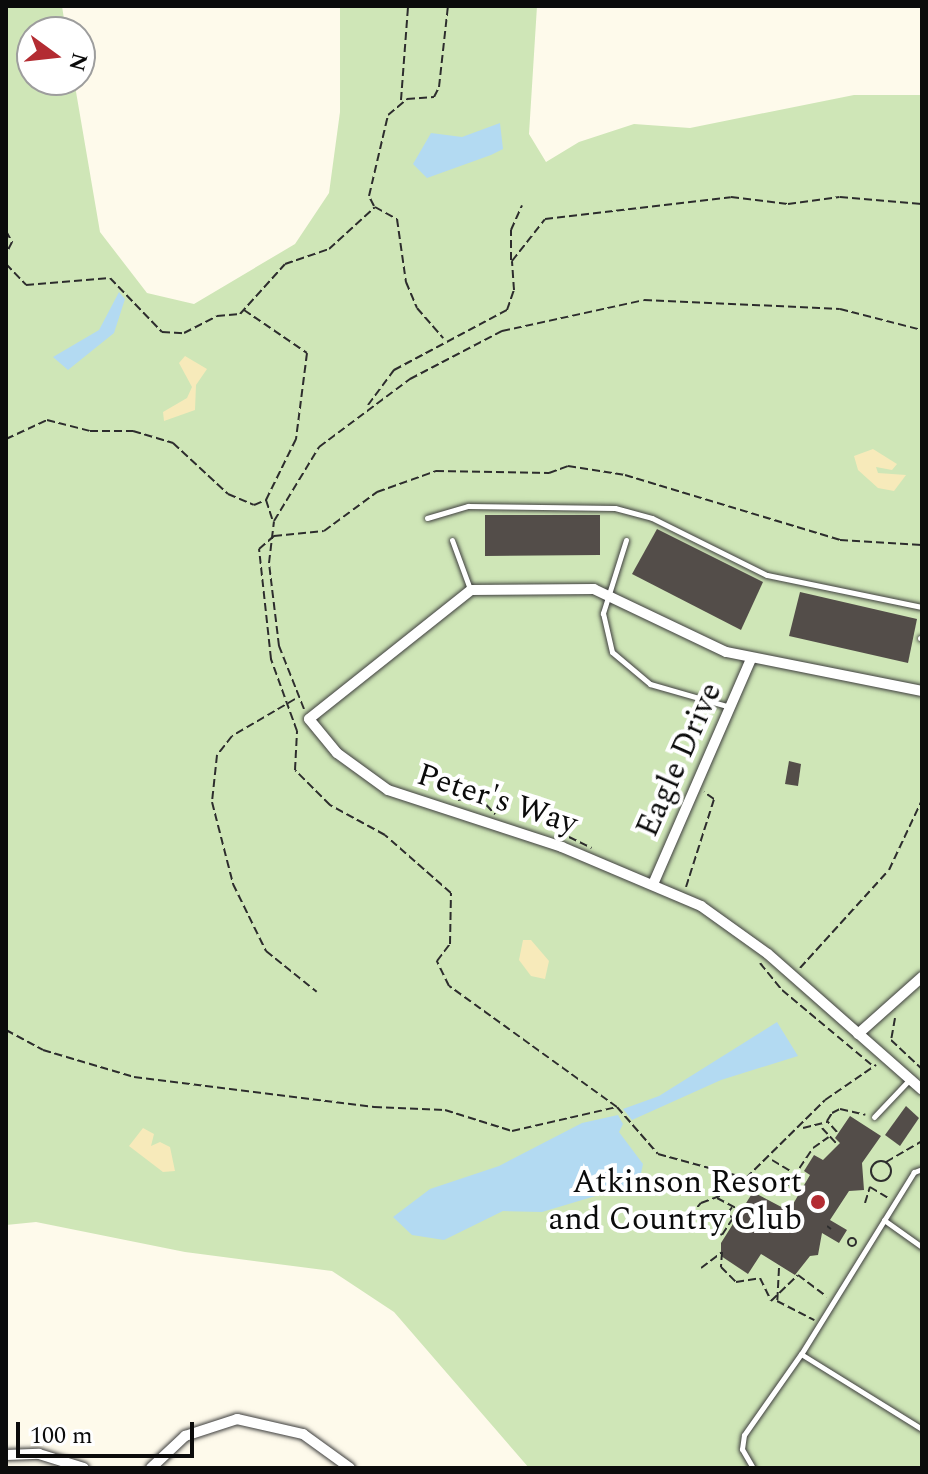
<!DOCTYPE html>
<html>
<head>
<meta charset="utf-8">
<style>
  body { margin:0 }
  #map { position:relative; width:928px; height:1474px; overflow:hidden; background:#fefaeb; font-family:Spectral,serif }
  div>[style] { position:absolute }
  .green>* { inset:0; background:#cfe6b7 }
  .sand>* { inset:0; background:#f7eaba }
  .water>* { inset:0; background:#b3daf2 }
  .building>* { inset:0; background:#534d49 }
  .path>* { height:2px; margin-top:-1px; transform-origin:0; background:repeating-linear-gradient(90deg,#2d2d2d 0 8px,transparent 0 12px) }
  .path>.ring { margin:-1px; padding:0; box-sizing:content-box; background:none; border:2px solid #2d2d2d; border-radius:50% }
  .roads { filter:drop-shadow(0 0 2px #3e3e3e) drop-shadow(0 0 2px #3e3e3e) }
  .lane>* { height:5px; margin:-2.5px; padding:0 2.5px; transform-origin:2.5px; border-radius:2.5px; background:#fff }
  .street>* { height:10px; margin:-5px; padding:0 5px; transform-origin:5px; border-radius:5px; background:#fff }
  .dots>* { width:22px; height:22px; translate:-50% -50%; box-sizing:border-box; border:4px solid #fff; border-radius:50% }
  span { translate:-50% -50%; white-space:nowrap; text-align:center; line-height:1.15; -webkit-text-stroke:8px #fff; paint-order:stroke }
  .street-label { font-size:32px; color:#0b0b0b }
  .poi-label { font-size:32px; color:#0b0b0b }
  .right { translate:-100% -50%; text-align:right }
  .frame { position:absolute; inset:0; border:8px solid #0b0b0b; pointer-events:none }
  .north { position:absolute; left:16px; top:16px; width:80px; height:80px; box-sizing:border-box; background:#fff; border:2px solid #9d9d9d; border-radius:50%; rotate:105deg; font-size:22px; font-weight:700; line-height:32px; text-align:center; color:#0b0b0b }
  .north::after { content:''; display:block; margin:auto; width:28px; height:36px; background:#b32c32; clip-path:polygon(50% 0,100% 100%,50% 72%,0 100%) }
  .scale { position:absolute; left:16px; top:1422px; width:178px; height:36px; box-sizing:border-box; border:4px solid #0b0b0b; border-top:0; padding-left:10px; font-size:24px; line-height:28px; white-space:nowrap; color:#0b0b0b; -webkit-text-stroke:6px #fff; paint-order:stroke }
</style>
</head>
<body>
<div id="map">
  <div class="green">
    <i style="clip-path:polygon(6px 6px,62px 6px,66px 32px,32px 32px,32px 80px,74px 80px,100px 232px,147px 293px,194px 304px,295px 244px,329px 193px,340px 112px,340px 6px,537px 6px,529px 134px,546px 162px,579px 142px,634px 124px,690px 128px,854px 95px,922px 95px,922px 1468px,529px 1468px,394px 1312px,332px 1271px,185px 1252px,36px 1222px,6px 1225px)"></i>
  </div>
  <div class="sand">
    <i style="clip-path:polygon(185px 356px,207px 369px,196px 385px,195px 410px,164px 421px,163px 412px,187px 398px,192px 387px,179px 363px)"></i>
    <i style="clip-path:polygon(873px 449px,897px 464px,892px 470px,876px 467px,878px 473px,906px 475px,894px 491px,878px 488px,858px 470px,854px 456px)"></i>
    <i style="clip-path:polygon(523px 940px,531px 940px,549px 961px,545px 979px,531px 976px,519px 960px)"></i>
    <i style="clip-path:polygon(143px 1128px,154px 1134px,151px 1146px,160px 1142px,170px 1147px,175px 1171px,163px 1172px,129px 1146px)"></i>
  </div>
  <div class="water">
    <i style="clip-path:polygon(500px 123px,503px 149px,491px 155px,427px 178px,413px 164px,431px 133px,462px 137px)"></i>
    <i style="clip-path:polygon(119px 292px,125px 299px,114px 333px,68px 370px,53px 357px,99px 330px)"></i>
    <i style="clip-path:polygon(777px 1022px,798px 1056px,721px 1080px,632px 1120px,623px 1109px,659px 1096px)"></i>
    <i style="clip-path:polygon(618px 1115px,623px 1124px,619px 1132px,643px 1164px,639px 1183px,542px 1212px,503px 1211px,444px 1240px,412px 1235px,393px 1217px,430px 1189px,499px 1166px,582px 1123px)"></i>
  </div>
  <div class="building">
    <i style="clip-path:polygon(485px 515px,600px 515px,600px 555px,485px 556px)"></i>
    <i style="clip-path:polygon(657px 529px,763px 582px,741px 630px,632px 574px)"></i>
    <i style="clip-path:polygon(800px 592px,917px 619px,908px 663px,789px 636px)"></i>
    <i style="clip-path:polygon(789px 761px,801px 764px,798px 786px,785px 784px)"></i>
    <i style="clip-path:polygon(906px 1106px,919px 1118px,900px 1146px,885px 1135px)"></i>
    <i style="clip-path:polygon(850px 1116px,881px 1136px,862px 1163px,864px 1190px,849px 1191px,830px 1220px,847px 1230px,839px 1243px,822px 1233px,818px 1255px,810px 1256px,795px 1275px,761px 1254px,748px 1274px,721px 1256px,721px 1243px,753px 1192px,789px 1211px,810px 1175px,804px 1171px,814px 1155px,823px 1160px,840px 1143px,835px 1138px)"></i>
  </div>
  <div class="path">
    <i style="left:401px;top:100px;width:94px;rotate:-85.7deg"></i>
    <i style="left:374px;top:206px;width:11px;rotate:-117deg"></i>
    <i style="left:369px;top:196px;width:83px;rotate:-76.8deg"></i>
    <i style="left:388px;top:115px;width:25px;rotate:-40deg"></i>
    <i style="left:407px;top:99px;width:27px;rotate:-4deg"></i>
    <i style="left:434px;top:97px;width:11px;rotate:-63deg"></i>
    <i style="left:439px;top:87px;width:81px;rotate:-83.7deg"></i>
    <i style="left:6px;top:231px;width:13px;rotate:61deg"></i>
    <i style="left:12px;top:242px;width:13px;rotate:117deg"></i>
    <i style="left:511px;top:260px;width:30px;rotate:-90deg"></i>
    <i style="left:511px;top:230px;width:27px;rotate:-66deg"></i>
    <i style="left:6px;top:264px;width:29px;rotate:46deg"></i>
    <i style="left:26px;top:285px;width:84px;rotate:-4.8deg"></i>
    <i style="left:110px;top:278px;width:75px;rotate:46.1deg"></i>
    <i style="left:162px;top:332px;width:22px;rotate:3deg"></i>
    <i style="left:184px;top:333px;width:37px;rotate:-27deg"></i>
    <i style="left:217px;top:316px;width:23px;rotate:-5deg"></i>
    <i style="left:240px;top:314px;width:67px;rotate:-48deg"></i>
    <i style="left:285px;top:264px;width:46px;rotate:-18.8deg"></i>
    <i style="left:329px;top:249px;width:62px;rotate:-42.4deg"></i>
    <i style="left:375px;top:207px;width:25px;rotate:29deg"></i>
    <i style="left:397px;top:219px;width:64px;rotate:81.9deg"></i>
    <i style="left:406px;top:282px;width:28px;rotate:67deg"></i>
    <i style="left:417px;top:308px;width:40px;rotate:49deg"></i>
    <i style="left:244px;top:310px;width:76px;rotate:34.3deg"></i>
    <i style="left:307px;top:353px;width:87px;rotate:97.3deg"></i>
    <i style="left:296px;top:439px;width:68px;rotate:116.2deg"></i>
    <i style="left:266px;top:500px;width:20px;rotate:72deg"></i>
    <i style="left:368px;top:405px;width:44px;rotate:-53.4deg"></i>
    <i style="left:394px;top:370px;width:128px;rotate:-28deg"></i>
    <i style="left:507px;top:310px;width:21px;rotate:-71deg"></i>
    <i style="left:514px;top:290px;width:29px;rotate:-94deg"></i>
    <i style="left:512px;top:261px;width:53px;rotate:-51.8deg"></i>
    <i style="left:545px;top:219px;width:187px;rotate:-6.7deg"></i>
    <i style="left:731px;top:197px;width:57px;rotate:7deg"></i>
    <i style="left:788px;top:204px;width:52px;rotate:-7.7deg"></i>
    <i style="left:840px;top:197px;width:82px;rotate:4.9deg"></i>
    <i style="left:6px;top:439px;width:45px;rotate:-24.9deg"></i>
    <i style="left:47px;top:420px;width:44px;rotate:14.3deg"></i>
    <i style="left:90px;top:431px;width:43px"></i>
    <i style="left:133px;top:431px;width:42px;rotate:16.7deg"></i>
    <i style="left:173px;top:443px;width:75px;rotate:42.8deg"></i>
    <i style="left:228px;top:494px;width:28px;rotate:23deg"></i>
    <i style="left:254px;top:505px;width:13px;rotate:-23deg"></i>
    <i style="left:295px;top:699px;width:73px;rotate:149.6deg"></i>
    <i style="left:232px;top:736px;width:24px;rotate:128deg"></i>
    <i style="left:217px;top:755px;width:47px;rotate:96.1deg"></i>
    <i style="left:212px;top:802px;width:85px;rotate:75.6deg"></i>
    <i style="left:233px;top:884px;width:75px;rotate:63.8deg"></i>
    <i style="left:266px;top:951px;width:65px;rotate:38.8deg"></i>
    <i style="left:304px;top:709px;width:68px;rotate:-111.6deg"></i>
    <i style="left:279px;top:646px;width:84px;rotate:-96.9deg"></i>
    <i style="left:269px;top:563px;width:42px;rotate:-83.2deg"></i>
    <i style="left:274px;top:521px;width:87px;rotate:-58.7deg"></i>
    <i style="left:319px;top:447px;width:114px;rotate:-36.8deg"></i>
    <i style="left:410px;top:379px;width:104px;rotate:-27.6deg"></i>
    <i style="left:502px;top:331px;width:145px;rotate:-12.3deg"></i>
    <i style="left:644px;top:300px;width:196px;rotate:2.6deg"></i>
    <i style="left:840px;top:309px;width:85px;rotate:14.4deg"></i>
    <i style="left:458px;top:800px;width:20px;rotate:-11deg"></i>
    <i style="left:478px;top:796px;width:25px;rotate:47deg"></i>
    <i style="left:569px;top:837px;width:25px;rotate:26deg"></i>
    <i style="left:686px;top:887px;width:92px;rotate:-72.3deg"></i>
    <i style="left:714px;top:799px;width:12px;rotate:-145deg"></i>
    <i style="left:760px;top:963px;width:35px;rotate:51deg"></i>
    <i style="left:782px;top:990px;width:119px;rotate:39.9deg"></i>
    <i style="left:800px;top:968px;width:132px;rotate:-47.8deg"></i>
    <i style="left:889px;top:870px;width:77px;rotate:-64.8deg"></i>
    <i style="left:895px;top:1018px;width:22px;rotate:100deg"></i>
    <i style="left:891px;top:1040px;width:42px;rotate:43.1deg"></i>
    <i style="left:6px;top:1030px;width:42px;rotate:28.4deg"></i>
    <i style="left:43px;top:1050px;width:95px;rotate:16.5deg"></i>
    <i style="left:134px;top:1077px;width:242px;rotate:7.1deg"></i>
    <i style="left:374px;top:1107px;width:71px;rotate:2.4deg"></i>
    <i style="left:445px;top:1110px;width:70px;rotate:17.4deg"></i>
    <i style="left:512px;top:1131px;width:108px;rotate:-12.9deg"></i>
    <i style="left:617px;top:1107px;width:62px;rotate:48.9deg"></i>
    <i style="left:658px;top:1154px;width:91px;rotate:15.3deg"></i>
    <i style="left:746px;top:1178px;width:111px;rotate:-44.6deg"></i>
    <i style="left:825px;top:1100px;width:62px;rotate:-34.5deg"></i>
    <i style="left:617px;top:1107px;width:207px;rotate:-144.2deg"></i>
    <i style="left:449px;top:986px;width:28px;rotate:-116deg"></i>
    <i style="left:437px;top:961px;width:21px;rotate:-53deg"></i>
    <i style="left:450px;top:944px;width:51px;rotate:-88.9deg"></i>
    <i style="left:451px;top:893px;width:88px;rotate:-138.7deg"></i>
    <i style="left:385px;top:835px;width:63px;rotate:-151.4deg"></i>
    <i style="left:330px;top:805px;width:49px;rotate:-135deg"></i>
    <i style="left:295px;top:770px;width:39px;rotate:-87deg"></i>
    <i style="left:297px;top:731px;width:77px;rotate:-109.9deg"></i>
    <i style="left:271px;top:659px;width:111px;rotate:-96.2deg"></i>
    <i style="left:259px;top:549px;width:20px;rotate:-41deg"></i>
    <i style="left:274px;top:536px;width:50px;rotate:-5.7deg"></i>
    <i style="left:324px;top:531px;width:66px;rotate:-36.3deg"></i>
    <i style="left:377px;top:492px;width:63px;rotate:-19.6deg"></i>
    <i style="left:436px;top:471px;width:113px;rotate:1deg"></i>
    <i style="left:549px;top:473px;width:20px;rotate:-20deg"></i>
    <i style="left:568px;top:466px;width:58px;rotate:9deg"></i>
    <i style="left:625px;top:475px;width:225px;rotate:16.8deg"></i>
    <i style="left:840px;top:540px;width:82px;rotate:3.5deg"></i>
    <i style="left:803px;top:1128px;width:25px;rotate:-14deg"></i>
    <i style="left:822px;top:1128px;width:21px;rotate:47deg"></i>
    <i style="left:837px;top:1132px;width:15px;rotate:-132deg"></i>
    <i style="left:827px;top:1121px;width:9px;rotate:-58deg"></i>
    <i style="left:832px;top:1113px;width:9px;rotate:-27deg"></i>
    <i style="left:840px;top:1109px;width:26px;rotate:13deg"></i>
    <i style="left:772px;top:1160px;width:26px;rotate:31deg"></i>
    <i class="ring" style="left:871px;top:1161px;width:18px;height:18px"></i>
    <i style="left:886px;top:1162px;width:42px;rotate:-30.3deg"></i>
    <i style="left:786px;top:1188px;width:48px;rotate:-56deg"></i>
    <i style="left:813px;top:1148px;width:19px;rotate:-35deg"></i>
    <i style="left:717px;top:1198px;width:27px;rotate:28deg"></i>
    <i style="left:865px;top:1203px;width:17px;rotate:-73deg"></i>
    <i style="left:870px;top:1187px;width:21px;rotate:31deg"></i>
    <i style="left:727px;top:1214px;width:7px;rotate:34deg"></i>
    <i style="left:733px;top:1218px;width:20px;rotate:123deg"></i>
    <i style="left:722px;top:1235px;width:6px;rotate:-149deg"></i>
    <i style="left:717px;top:1232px;width:15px;rotate:-62deg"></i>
    <i style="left:724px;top:1219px;width:6px;rotate:-59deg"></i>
    <i style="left:727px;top:1214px;width:10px;rotate:-53deg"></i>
    <i style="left:671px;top:1217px;width:19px;rotate:-3deg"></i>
    <i style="left:690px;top:1216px;width:17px;rotate:-50deg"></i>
    <i style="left:701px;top:1203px;width:54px;rotate:-20.4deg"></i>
    <i style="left:827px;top:1226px;width:5px;rotate:37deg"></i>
    <i class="ring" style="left:848px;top:1238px;width:6px;height:6px"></i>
    <i style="left:701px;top:1268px;width:26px;rotate:-37deg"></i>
    <i style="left:722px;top:1252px;width:15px;rotate:94deg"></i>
    <i style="left:721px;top:1267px;width:21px;rotate:45deg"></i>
    <i style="left:736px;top:1282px;width:24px;rotate:-9deg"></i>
    <i style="left:760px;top:1278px;width:25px;rotate:64deg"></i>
    <i style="left:771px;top:1301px;width:37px;rotate:-44deg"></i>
    <i style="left:798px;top:1275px;width:36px;rotate:37deg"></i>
    <i style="left:779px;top:1268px;width:33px;rotate:93deg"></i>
    <i style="left:777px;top:1301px;width:42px;rotate:27.2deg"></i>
  </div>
  <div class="roads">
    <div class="lane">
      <i style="left:427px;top:518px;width:43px;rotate:-16.3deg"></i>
      <i style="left:468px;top:506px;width:147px;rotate:0.8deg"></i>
      <i style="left:615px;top:508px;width:38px;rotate:15deg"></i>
      <i style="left:652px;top:518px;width:128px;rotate:26.4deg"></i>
      <i style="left:767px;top:575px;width:158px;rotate:11.7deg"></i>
      <i style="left:452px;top:540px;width:52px;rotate:69.8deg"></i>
      <i style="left:626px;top:540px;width:77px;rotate:107.5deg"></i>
      <i style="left:603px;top:613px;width:40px;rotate:77deg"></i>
      <i style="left:612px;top:652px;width:50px;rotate:40.1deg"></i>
      <i style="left:650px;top:684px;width:83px;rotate:16deg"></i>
      <i style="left:920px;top:638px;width:2px"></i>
      <i style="left:874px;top:1117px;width:51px;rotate:-46.6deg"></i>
      <i style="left:922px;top:1169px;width:9px;rotate:159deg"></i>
      <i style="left:914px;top:1172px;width:214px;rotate:121.8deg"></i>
      <i style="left:801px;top:1354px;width:142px;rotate:31.8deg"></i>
      <i style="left:884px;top:1220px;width:47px;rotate:35.4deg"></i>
      <i style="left:753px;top:1468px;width:22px;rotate:-120deg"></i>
      <i style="left:742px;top:1449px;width:14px;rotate:-82deg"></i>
      <i style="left:744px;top:1435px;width:99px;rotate:-54.9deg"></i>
    </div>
    <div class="street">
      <i style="left:922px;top:691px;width:200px;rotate:-168.7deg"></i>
      <i style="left:726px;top:652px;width:146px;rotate:-154.5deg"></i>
      <i style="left:594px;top:589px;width:123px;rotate:179.5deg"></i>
      <i style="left:471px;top:590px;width:207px;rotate:141.5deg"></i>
      <i style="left:309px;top:719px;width:44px;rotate:50.5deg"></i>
      <i style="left:337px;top:753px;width:63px;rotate:36deg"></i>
      <i style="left:388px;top:790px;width:183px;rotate:18.1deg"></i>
      <i style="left:562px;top:847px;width:151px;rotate:23deg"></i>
      <i style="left:701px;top:906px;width:82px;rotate:35.6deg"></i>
      <i style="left:768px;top:954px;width:205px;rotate:41.4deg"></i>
      <i style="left:654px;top:882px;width:243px;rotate:-66.5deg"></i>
      <i style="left:858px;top:1034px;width:86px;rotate:-41.7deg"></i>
      <i style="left:6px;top:1455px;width:33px;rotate:-2deg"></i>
      <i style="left:39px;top:1454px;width:47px;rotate:17.3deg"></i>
      <i style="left:151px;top:1468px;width:47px;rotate:-43.3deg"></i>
      <i style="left:185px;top:1436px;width:55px;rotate:-18.1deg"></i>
      <i style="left:237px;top:1419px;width:68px;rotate:12.8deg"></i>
      <i style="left:303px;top:1434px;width:58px;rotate:35.9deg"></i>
    </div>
  </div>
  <div class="dots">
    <i style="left:818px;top:1202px;background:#b32c32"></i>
  </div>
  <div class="street-label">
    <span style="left:680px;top:760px;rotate:-66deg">Eagle Drive</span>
    <span style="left:497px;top:800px;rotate:18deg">Peter's Way</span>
  </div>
  <div class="poi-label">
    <span class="right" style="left:802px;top:1202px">Atkinson Resort<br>and Country Club</span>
  </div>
  <div class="frame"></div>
  <div class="north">N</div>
  <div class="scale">100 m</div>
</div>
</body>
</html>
